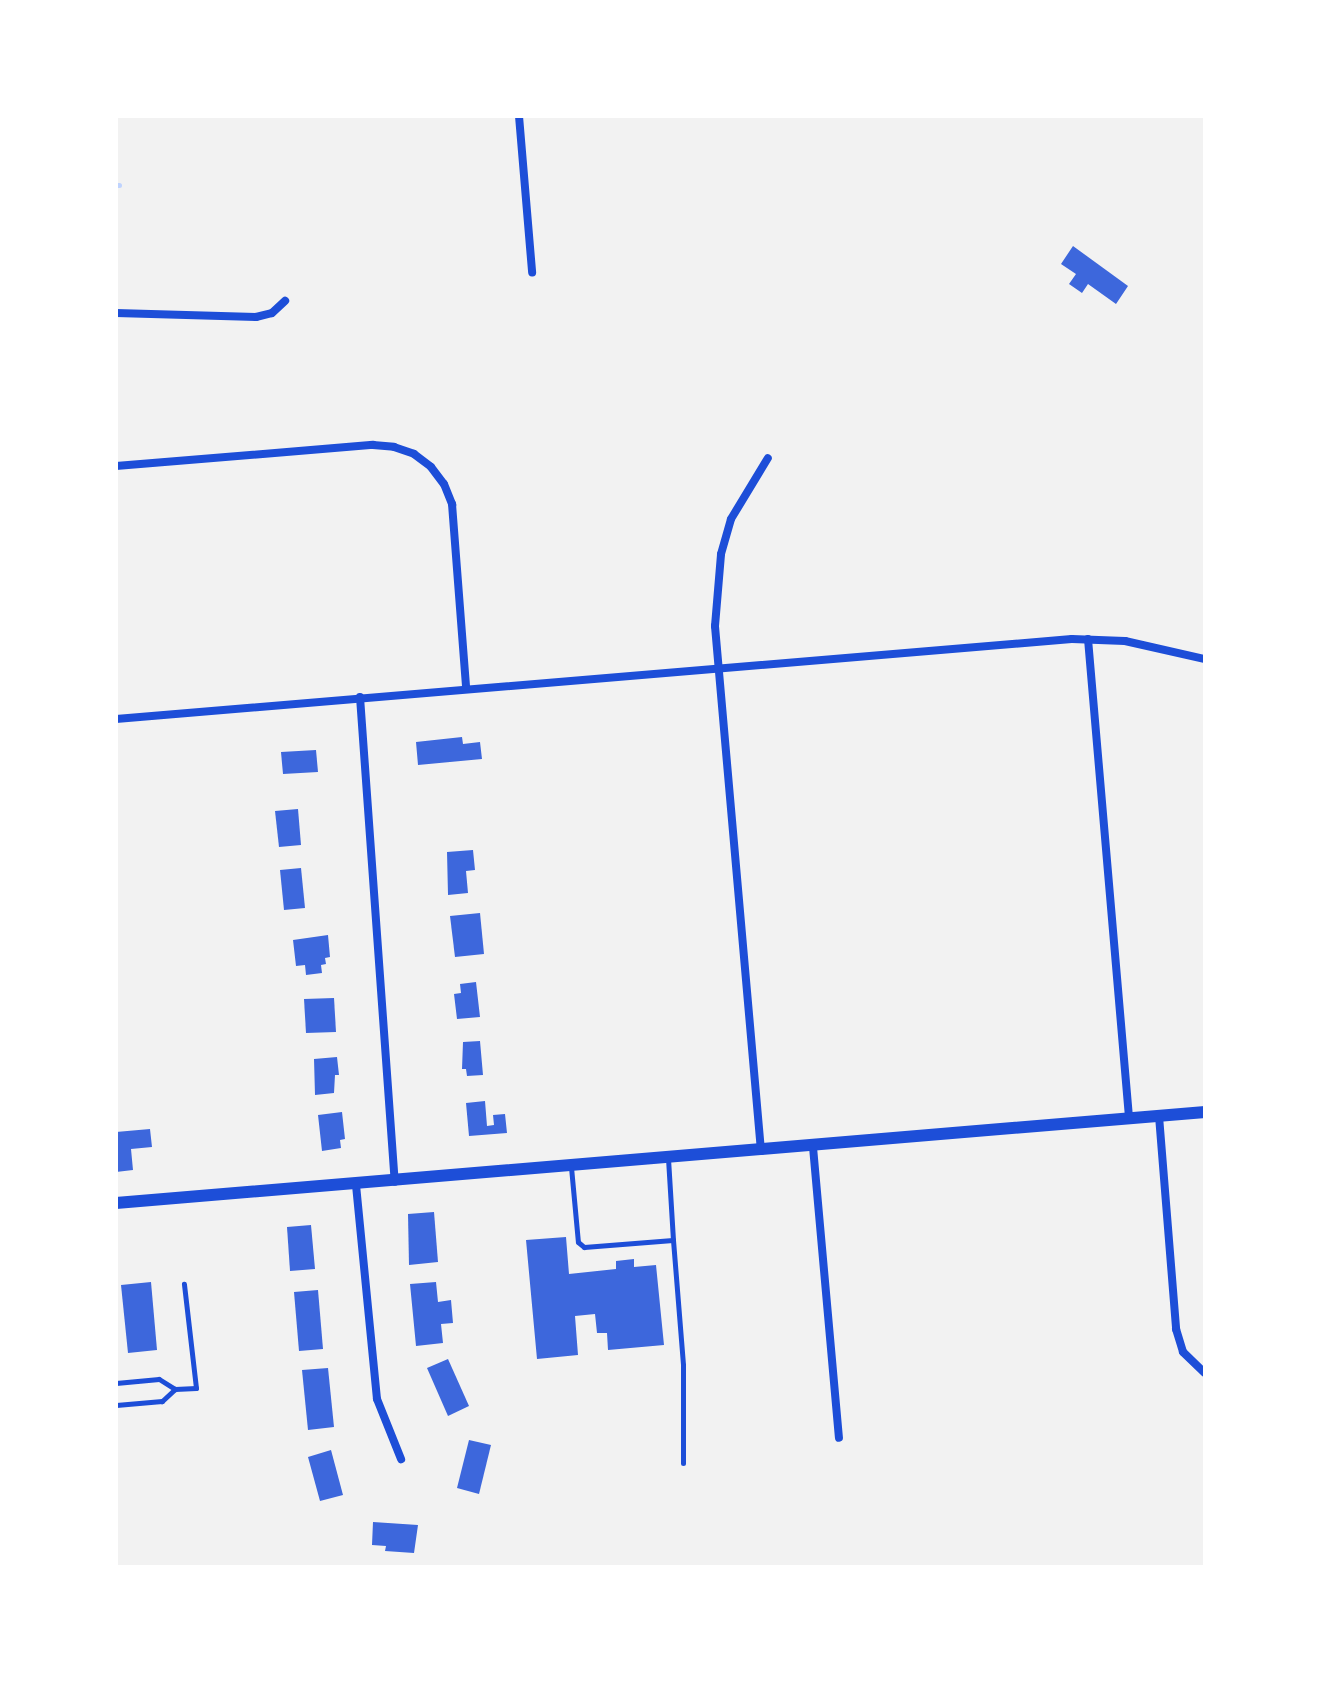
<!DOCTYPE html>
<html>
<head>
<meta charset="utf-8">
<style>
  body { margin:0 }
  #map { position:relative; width:1321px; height:1683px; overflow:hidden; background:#f2f2f2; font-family:"Open Sans",sans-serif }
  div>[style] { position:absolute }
  .stream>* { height:5px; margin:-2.5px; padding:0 2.5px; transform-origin:2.5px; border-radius:2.5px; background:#bfd3fe }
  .building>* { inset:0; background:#3d67dc }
  .service>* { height:5px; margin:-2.5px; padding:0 2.5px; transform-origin:2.5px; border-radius:2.5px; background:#1d4ed8 }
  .minor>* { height:8px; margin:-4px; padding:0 4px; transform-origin:4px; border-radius:4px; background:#1d4ed8 }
  .tertiary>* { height:12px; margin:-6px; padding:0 6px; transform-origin:6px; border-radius:6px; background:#1d4ed8 }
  span { translate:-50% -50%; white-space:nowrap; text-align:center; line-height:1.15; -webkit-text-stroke:8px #fff; paint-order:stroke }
  .frame { position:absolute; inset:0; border:118px solid #fff; pointer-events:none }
</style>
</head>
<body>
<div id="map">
  <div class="stream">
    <i style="left:116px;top:185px;width:3px"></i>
  </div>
  <div class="building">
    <i style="clip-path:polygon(1073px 246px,1128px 286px,1116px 304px,1088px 284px,1082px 293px,1069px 284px,1076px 274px,1061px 264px)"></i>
    <i style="clip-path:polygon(462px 737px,463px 744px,480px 742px,482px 759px,418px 765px,416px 742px)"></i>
    <i style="clip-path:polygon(316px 750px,318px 772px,283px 774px,281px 752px)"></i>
    <i style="clip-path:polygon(298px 809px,301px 845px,279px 847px,275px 811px)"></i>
    <i style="clip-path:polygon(473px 850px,475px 870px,466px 871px,468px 893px,448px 895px,447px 852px)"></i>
    <i style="clip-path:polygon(301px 868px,305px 908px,284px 910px,280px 870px)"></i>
    <i style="clip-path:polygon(480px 913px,484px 954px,455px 957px,450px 916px)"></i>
    <i style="clip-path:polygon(328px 935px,330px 957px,325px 958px,326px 964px,321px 965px,322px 973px,306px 975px,305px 965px,296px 966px,293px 940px)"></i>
    <i style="clip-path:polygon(476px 982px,480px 1017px,457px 1019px,454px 994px,461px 993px,460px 984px)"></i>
    <i style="clip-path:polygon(334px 998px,336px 1032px,306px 1033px,304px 999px)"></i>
    <i style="clip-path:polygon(480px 1041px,483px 1075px,467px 1076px,466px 1069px,462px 1069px,463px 1042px)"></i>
    <i style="clip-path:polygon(337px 1057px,339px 1075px,335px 1075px,334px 1093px,315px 1095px,314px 1059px)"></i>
    <i style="clip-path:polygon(485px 1101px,487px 1126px,494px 1125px,493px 1115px,505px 1114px,507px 1133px,469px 1136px,466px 1103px)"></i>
    <i style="clip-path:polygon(342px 1112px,345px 1139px,340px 1140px,341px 1148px,322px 1151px,318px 1115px)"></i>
    <i style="clip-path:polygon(150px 1129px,152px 1147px,131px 1149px,133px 1170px,116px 1172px,116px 1132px)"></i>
    <i style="clip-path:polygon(434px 1212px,438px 1262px,409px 1265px,408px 1214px)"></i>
    <i style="clip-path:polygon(311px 1225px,315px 1269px,290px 1271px,287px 1227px)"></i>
    <i style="clip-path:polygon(566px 1237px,569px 1274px,616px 1269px,616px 1261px,634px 1259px,634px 1267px,656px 1265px,664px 1345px,608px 1350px,607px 1333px,597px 1333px,595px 1314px,575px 1316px,578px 1355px,537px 1359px,526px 1240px)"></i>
    <i style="clip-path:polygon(151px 1282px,157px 1350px,128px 1353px,121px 1285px)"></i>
    <i style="clip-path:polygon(436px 1282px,438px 1302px,451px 1300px,453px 1323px,441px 1324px,443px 1343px,416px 1346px,410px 1284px)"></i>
    <i style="clip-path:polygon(318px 1290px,323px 1349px,299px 1351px,294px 1292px)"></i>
    <i style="clip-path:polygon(448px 1359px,469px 1406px,448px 1416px,427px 1368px)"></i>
    <i style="clip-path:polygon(328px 1368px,334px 1427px,308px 1430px,302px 1370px)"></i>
    <i style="clip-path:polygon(469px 1440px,491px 1445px,479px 1494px,457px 1488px)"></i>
    <i style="clip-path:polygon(331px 1450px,343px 1495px,320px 1501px,308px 1457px)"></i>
    <i style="clip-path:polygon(373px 1522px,418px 1525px,414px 1553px,385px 1551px,386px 1546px,372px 1545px)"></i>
  </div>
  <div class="service">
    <i style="left:571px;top:1167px;width:75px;rotate:84.7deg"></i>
    <i style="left:578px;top:1242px;width:8px;rotate:40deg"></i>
    <i style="left:584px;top:1247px;width:89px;rotate:-4.5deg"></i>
    <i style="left:673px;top:1240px;width:81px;rotate:-93.5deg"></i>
    <i style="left:673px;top:1240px;width:125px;rotate:85.4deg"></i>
    <i style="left:683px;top:1365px;width:98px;rotate:90deg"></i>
    <i style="left:116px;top:1383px;width:43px;rotate:-5.3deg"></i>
    <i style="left:159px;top:1379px;width:19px;rotate:32deg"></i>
    <i style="left:175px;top:1389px;width:18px;rotate:137deg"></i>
    <i style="left:162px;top:1401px;width:46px;rotate:175deg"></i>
    <i style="left:175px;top:1389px;width:21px;rotate:-3deg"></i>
    <i style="left:196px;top:1388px;width:105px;rotate:-96.6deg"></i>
  </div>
  <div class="minor">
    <i style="left:519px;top:116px;width:157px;rotate:85.2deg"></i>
    <i style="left:116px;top:313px;width:140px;rotate:1.6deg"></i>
    <i style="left:256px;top:317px;width:16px;rotate:-14deg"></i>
    <i style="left:272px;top:313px;width:18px;rotate:-43deg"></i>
    <i style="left:116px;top:466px;width:258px;rotate:-4.7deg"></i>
    <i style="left:373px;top:445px;width:21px;rotate:5deg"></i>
    <i style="left:394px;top:447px;width:21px;rotate:19deg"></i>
    <i style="left:414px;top:454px;width:21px;rotate:37deg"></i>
    <i style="left:431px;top:467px;width:21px;rotate:53deg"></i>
    <i style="left:444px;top:484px;width:22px;rotate:68deg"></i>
    <i style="left:452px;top:504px;width:185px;rotate:85.6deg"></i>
    <i style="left:1088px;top:639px;width:482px;rotate:85.1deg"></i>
    <i style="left:360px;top:697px;width:486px;rotate:85.9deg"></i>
    <i style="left:116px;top:719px;width:959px;rotate:-4.78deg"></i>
    <i style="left:1072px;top:639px;width:53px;rotate:2.2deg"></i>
    <i style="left:1125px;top:641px;width:82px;rotate:12.7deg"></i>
    <i style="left:1159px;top:1116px;width:214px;rotate:85.4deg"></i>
    <i style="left:1176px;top:1329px;width:24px;rotate:73deg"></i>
    <i style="left:1183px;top:1352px;width:30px;rotate:44deg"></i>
    <i style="left:813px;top:1147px;width:292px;rotate:84.9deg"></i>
    <i style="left:761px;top:1151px;width:527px;rotate:-95.01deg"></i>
    <i style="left:715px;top:626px;width:72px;rotate:-85.2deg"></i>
    <i style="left:721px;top:554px;width:36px;rotate:-74deg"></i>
    <i style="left:731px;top:519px;width:71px;rotate:-58.8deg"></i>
    <i style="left:356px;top:1185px;width:215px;rotate:84.4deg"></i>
    <i style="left:377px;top:1399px;width:65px;rotate:68.2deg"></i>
  </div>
  <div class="tertiary">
    <i style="left:116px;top:1203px;width:1093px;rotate:-4.78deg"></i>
  </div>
  <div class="frame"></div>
</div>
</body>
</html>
